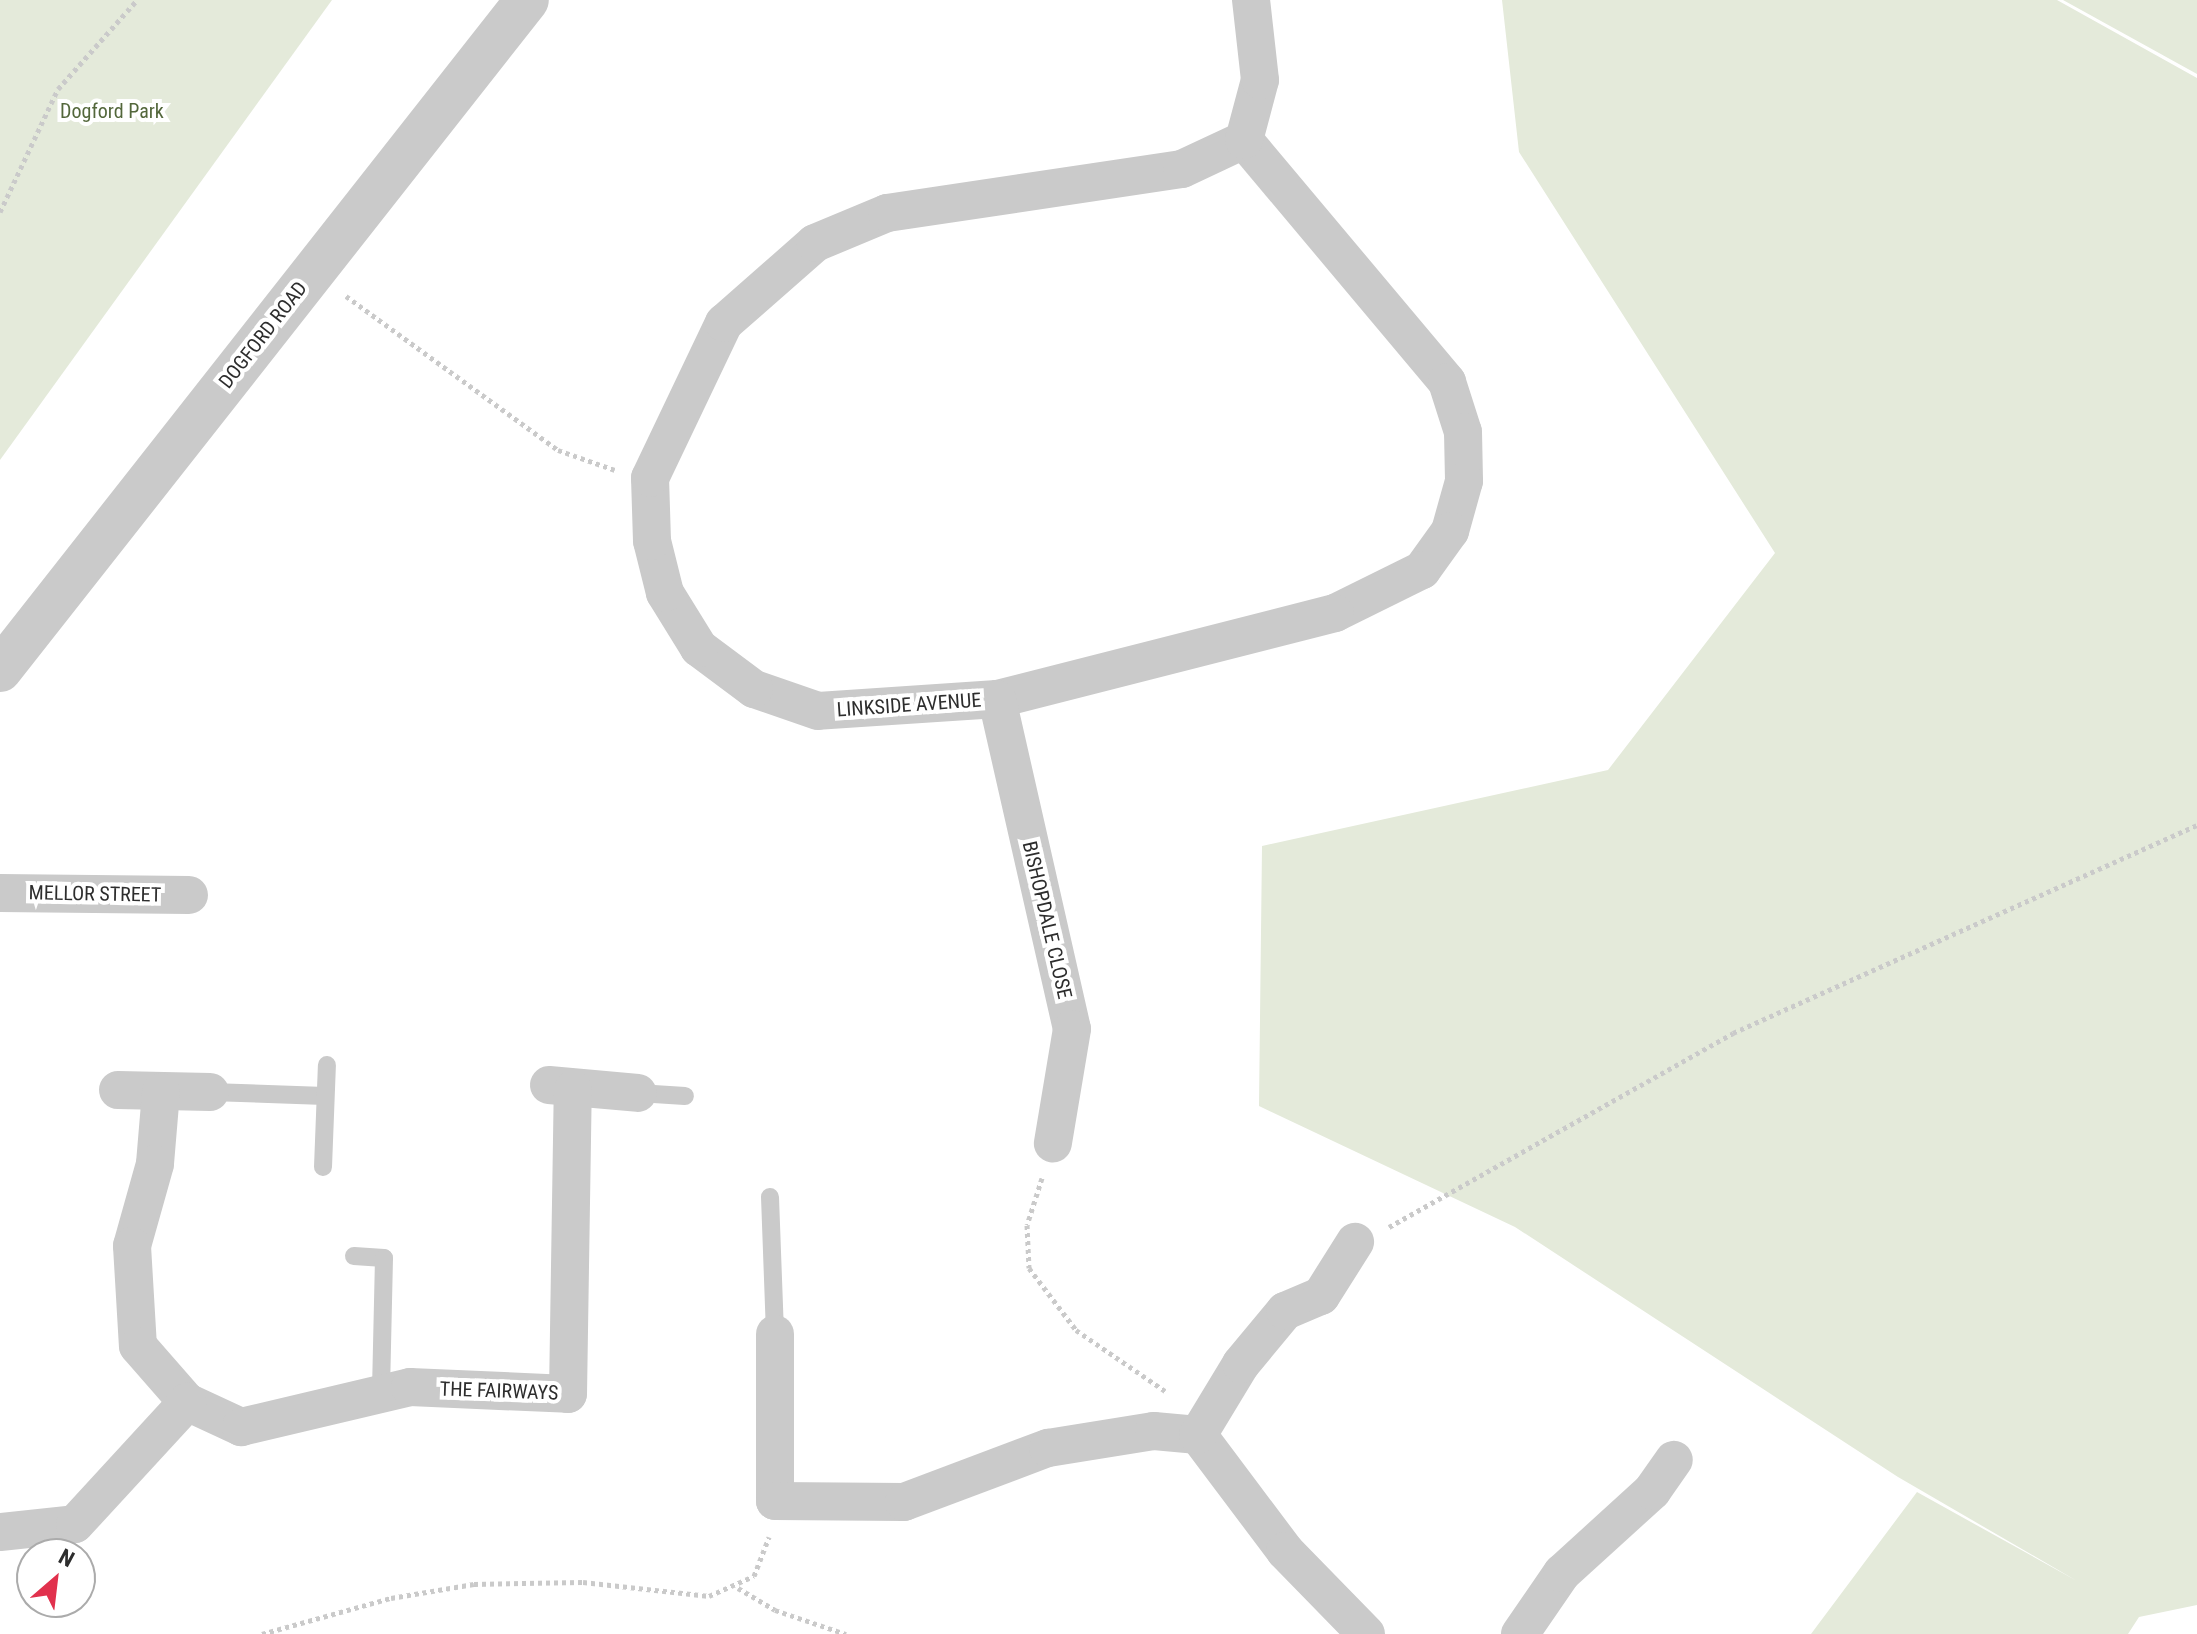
<!DOCTYPE html>
<html>
<head>
<meta charset="utf-8">
<style>
  body { margin:0 }
  #map { position:relative; width:2197px; height:1634px; overflow:hidden; background:#fff; font-family:"Roboto Condensed",sans-serif }
  div>[style] { position:absolute }
  .green>* { inset:0; background:#e4eada }
  .path>* { height:5px; margin-top:-2.5px; transform-origin:0; background:repeating-linear-gradient(90deg,#cacaca 0 4px,transparent 0 8px) }
  .service>* { height:18px; margin:-9px; padding:0 9px; transform-origin:9px; border-radius:9px; background:#cacaca }
  .minor>* { height:38px; margin:-19px; padding:0 19px; transform-origin:19px; border-radius:19px; background:#cacaca }
  .tertiary>* { height:44px; margin:-22px; padding:0 22px; transform-origin:22px; border-radius:22px; background:#cacaca }
  span { translate:-50% -50%; white-space:nowrap; text-align:center; line-height:1.15; -webkit-text-stroke:8px #fff; paint-order:stroke }
  .park-label { font-size:20px; color:#53673b }
  .street-label { font-size:20px; color:#2d2d2d }
  .north { position:absolute; left:16px; top:1538px; width:80px; height:80px; box-sizing:border-box; background:#fff; border:2px solid #ababab; border-radius:50%; rotate:28deg; font-size:22px; font-weight:700; line-height:32px; text-align:center; color:#2d2d2d }
  .north::after { content:''; display:block; margin:auto; width:28px; height:36px; background:#e1314d; clip-path:polygon(50% 0,100% 100%,50% 72%,0 100%) }
</style>
</head>
<body>
<div id="map">
  <div class="green">
    <i style="clip-path:polygon(0 0,332px 0,0 460px)"></i>
    <i style="clip-path:polygon(1502px 0,2057px 0,2197px 78px,2197px 1605px,2139px 1617px,2128px 1634px,1811px 1634px,1917px 1492px,2077px 1581px,1898px 1477px,1515px 1227px,1259px 1106px,1262px 846px,1608px 770px,1775px 553px,1519px 152px)"></i>
    <i style="clip-path:polygon(2063px 0,2197px 0,2197px 74px)"></i>
  </div>
  <div class="path">
    <i style="left:0;top:212px;width:136px;rotate:-64.8deg"></i>
    <i style="left:58px;top:89px;width:119px;rotate:-48.4deg"></i>
    <i style="left:346px;top:296px;width:262px;rotate:36deg"></i>
    <i style="left:558px;top:450px;width:60px;rotate:19.3deg"></i>
    <i style="left:1042px;top:1178px;width:49px;rotate:107.7deg"></i>
    <i style="left:1027px;top:1225px;width:43px;rotate:87.3deg"></i>
    <i style="left:1029px;top:1268px;width:78px;rotate:52.8deg"></i>
    <i style="left:1076px;top:1330px;width:108px;rotate:34.4deg"></i>
    <i style="left:1389px;top:1227px;width:395px;rotate:-29.4deg"></i>
    <i style="left:1733px;top:1033px;width:508px;rotate:-24.15deg"></i>
    <i style="left:738px;top:1588px;width:43px;rotate:30.7deg"></i>
    <i style="left:775px;top:1610px;width:75px;rotate:18.7deg"></i>
    <i style="left:262px;top:1634px;width:134px;rotate:-15.6deg"></i>
    <i style="left:391px;top:1598px;width:84px;rotate:-9.6deg"></i>
    <i style="left:474px;top:1584px;width:109px;rotate:-1.1deg"></i>
    <i style="left:583px;top:1582px;width:127px;rotate:6.3deg"></i>
    <i style="left:709px;top:1596px;width:49px;rotate:-24deg"></i>
    <i style="left:754px;top:1576px;width:42px;rotate:-69deg"></i>
  </div>
  <div class="service">
    <i style="left:210px;top:1092px;width:115px;rotate:2deg"></i>
    <i style="left:638px;top:1093px;width:47px;rotate:3.7deg"></i>
    <i style="left:323px;top:1167px;width:102px;rotate:-87.8deg"></i>
    <i style="left:770px;top:1197px;width:137px;rotate:87.9deg"></i>
    <i style="left:354px;top:1256px;width:30px;rotate:4deg"></i>
    <i style="left:384px;top:1258px;width:133px;rotate:91.3deg"></i>
  </div>
  <div class="minor">
    <i style="left:1244px;top:140px;width:316px;rotate:50deg"></i>
    <i style="left:1447px;top:382px;width:52px;rotate:72.3deg"></i>
    <i style="left:1463px;top:432px;width:49px;rotate:88.8deg"></i>
    <i style="left:1464px;top:481px;width:52px;rotate:105.6deg"></i>
    <i style="left:1450px;top:531px;width:48px;rotate:125.7deg"></i>
    <i style="left:1422px;top:570px;width:97px;rotate:153.7deg"></i>
    <i style="left:1335px;top:613px;width:349px;rotate:165.7deg"></i>
    <i style="left:997px;top:699px;width:179px;rotate:176.2deg"></i>
    <i style="left:818px;top:711px;width:68px;rotate:-161deg"></i>
    <i style="left:754px;top:689px;width:69px;rotate:-143.3deg"></i>
    <i style="left:699px;top:648px;width:65px;rotate:-121.7deg"></i>
    <i style="left:665px;top:593px;width:54px;rotate:-104deg"></i>
    <i style="left:652px;top:541px;width:63px;rotate:-91.8deg"></i>
    <i style="left:650px;top:478px;width:172px;rotate:-64.5deg"></i>
    <i style="left:724px;top:323px;width:121px;rotate:-41.3deg"></i>
    <i style="left:815px;top:243px;width:78px;rotate:-22.6deg"></i>
    <i style="left:887px;top:213px;width:298px;rotate:-8.5deg"></i>
    <i style="left:1182px;top:169px;width:68px;rotate:-25.1deg"></i>
    <i style="left:1244px;top:140px;width:62px;rotate:-75.1deg"></i>
    <i style="left:1260px;top:80px;width:81px;rotate:-96.4deg"></i>
    <i style="left:997px;top:699px;width:338px;rotate:77.2deg"></i>
    <i style="left:1072px;top:1029px;width:116px;rotate:99.5deg"></i>
    <i style="left:0;top:893px;width:189px;rotate:0.6deg"></i>
    <i style="left:549px;top:1085px;width:89px;rotate:5.1deg"></i>
    <i style="left:118px;top:1090px;width:92px;rotate:1.2deg"></i>
    <i style="left:161px;top:1092px;width:72px;rotate:94.8deg"></i>
    <i style="left:155px;top:1164px;width:85px;rotate:105.7deg"></i>
    <i style="left:132px;top:1246px;width:100px;rotate:86.6deg"></i>
    <i style="left:138px;top:1346px;width:74px;rotate:48.8deg"></i>
    <i style="left:187px;top:1402px;width:60px;rotate:24.8deg"></i>
    <i style="left:241px;top:1427px;width:174px;rotate:-13.3deg"></i>
    <i style="left:410px;top:1387px;width:158px;rotate:2.5deg"></i>
    <i style="left:568px;top:1394px;width:304px;rotate:-89.1deg"></i>
    <i style="left:775px;top:1334px;width:167px;rotate:90deg"></i>
    <i style="left:775px;top:1501px;width:129px;rotate:0.4deg"></i>
    <i style="left:904px;top:1502px;width:154px;rotate:-20.6deg"></i>
    <i style="left:1048px;top:1448px;width:107px;rotate:-9.1deg"></i>
    <i style="left:1154px;top:1431px;width:44px;rotate:5.2deg"></i>
    <i style="left:1198px;top:1435px;width:145px;rotate:53.1deg"></i>
    <i style="left:1285px;top:1551px;width:116px;rotate:45.7deg"></i>
    <i style="left:1198px;top:1435px;width:83px;rotate:-58.8deg"></i>
    <i style="left:1241px;top:1364px;width:69px;rotate:-50.3deg"></i>
    <i style="left:1285px;top:1311px;width:39px;rotate:-23deg"></i>
    <i style="left:1321px;top:1296px;width:64px;rotate:-57.8deg"></i>
    <i style="left:0;top:1532px;width:75px;rotate:-6.1deg"></i>
    <i style="left:75px;top:1524px;width:166px;rotate:-47.4deg"></i>
    <i style="left:1520px;top:1634px;width:74px;rotate:-55.5deg"></i>
    <i style="left:1562px;top:1573px;width:122px;rotate:-42.3deg"></i>
    <i style="left:1652px;top:1491px;width:38px;rotate:-55deg"></i>
  </div>
  <div class="tertiary">
    <i style="left:0;top:670px;width:852px;rotate:-51.81deg"></i>
  </div>
  <div class="park-label">
    <span style="left:112px;top:111px">Dogford Park</span>
  </div>
  <div class="street-label">
    <span style="left:263px;top:335px;rotate:-52deg">DOGFORD ROAD</span>
    <span style="left:909px;top:705px;rotate:-4deg">LINKSIDE AVENUE</span>
    <span style="left:95px;top:894px;rotate:1deg">MELLOR STREET</span>
    <span style="left:1047px;top:920px;rotate:77deg">BISHOPDALE CLOSE</span>
    <span style="left:499px;top:1391px;rotate:2deg">THE FAIRWAYS</span>
  </div>
  <div class="north">N</div>
</div>
</body>
</html>
